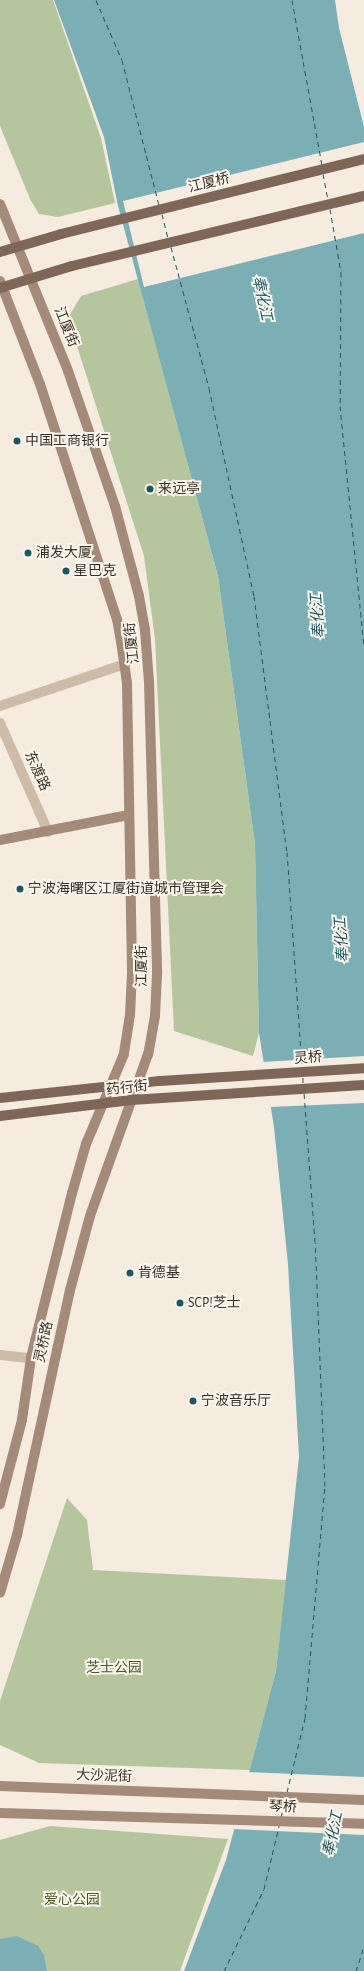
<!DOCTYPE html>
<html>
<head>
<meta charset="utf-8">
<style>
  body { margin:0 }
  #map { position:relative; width:364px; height:1971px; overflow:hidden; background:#f5ebde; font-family:"Alegreya Sans","Noto Sans SC",sans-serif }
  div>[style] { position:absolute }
  .green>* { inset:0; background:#b5c69c }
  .water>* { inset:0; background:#7aafb5 }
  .pier>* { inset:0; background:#f5ebde }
  .ferry>* { height:1px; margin-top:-0.5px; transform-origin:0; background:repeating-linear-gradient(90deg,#1a5861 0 5px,transparent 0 9px) }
  .street>* { height:10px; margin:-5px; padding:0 5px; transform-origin:5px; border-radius:5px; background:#cfbca8 }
  .secondary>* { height:10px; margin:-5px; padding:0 5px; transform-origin:5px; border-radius:5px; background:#a38a79 }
  .primary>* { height:10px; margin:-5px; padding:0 5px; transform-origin:5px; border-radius:5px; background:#7e6759 }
  .primary-bridge>* { height:10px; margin:-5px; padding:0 5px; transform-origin:5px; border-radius:5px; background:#7e6759 }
  .dots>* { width:11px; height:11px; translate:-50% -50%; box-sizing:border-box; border:2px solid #fcf5eb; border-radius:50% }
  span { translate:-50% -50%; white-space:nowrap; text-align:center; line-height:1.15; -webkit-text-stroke:4px #fcf5eb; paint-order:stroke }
  .street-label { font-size:14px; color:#3b3029 }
  .poi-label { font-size:14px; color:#3b3029 }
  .left { translate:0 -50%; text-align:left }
  .park-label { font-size:14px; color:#475c2a }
  .water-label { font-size:15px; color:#1a5861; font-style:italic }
</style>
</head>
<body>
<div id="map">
  <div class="green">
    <i style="clip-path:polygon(0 0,53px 0,101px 138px,115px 203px,58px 217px,39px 214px,30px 199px,0 126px)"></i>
    <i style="clip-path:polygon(138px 279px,218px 576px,255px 844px,259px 1033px,253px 1056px,174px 1031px,155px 639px,144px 556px,68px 318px,81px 296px)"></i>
    <i style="clip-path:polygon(67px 1498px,87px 1520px,93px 1570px,286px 1580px,276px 1671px,250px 1770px,39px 1763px,0 1745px,0 1701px)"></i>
    <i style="clip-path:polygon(50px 1826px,228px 1839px,180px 1971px,0 1971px,0 1840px)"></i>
  </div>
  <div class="water">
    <i style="clip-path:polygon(54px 0,335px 0,339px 28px,364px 127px,364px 1971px,184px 1971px,226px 1860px,276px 1671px,299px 1457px,288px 1264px,274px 1127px,259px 1033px,255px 844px,218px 576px,118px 206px,104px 137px)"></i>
    <i style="clip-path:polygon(17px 1936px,38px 1946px,44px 1955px,47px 1971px,0 1971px,0 1939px)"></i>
  </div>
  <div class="pier">
    <i style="clip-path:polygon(364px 142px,364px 233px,144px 287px,123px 201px)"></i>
    <i style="clip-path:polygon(364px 1056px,364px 1103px,269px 1107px,262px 1062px)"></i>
    <i style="clip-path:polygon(247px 1772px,364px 1777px,364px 1835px,232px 1829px)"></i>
  </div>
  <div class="ferry">
    <i style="left:96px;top:0;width:65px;rotate:66.6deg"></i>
    <i style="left:122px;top:60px;width:150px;rotate:75.7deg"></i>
    <i style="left:292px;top:0;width:168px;rotate:79.7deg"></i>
    <i style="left:323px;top:174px;width:26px;rotate:79deg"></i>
    <i style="left:330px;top:209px;width:64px;rotate:80.1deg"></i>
    <i style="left:341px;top:272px;width:134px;rotate:90.4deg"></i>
    <i style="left:340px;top:406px;width:241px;rotate:84.3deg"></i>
    <i style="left:162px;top:214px;width:25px;rotate:76deg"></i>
    <i style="left:171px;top:247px;width:146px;rotate:74.9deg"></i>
    <i style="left:209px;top:388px;width:213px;rotate:77.8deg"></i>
    <i style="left:254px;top:596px;width:258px;rotate:82.7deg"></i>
    <i style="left:287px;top:852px;width:216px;rotate:86deg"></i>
    <i style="left:303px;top:1077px;width:6px;rotate:90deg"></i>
    <i style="left:287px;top:1792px;width:76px;rotate:-76.3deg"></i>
    <i style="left:305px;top:1718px;width:233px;rotate:-85.1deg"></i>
    <i style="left:325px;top:1486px;width:244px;rotate:-92.3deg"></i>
    <i style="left:315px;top:1242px;width:150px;rotate:-94.2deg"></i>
    <i style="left:281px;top:1817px;width:15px;rotate:-74deg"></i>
    <i style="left:224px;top:1971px;width:91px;rotate:-64deg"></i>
    <i style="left:264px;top:1889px;width:65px;rotate:-76.6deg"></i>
    <i style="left:356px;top:1971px;width:25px;rotate:-72deg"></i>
  </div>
  <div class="street">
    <i style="left:0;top:706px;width:132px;rotate:-18.6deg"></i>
    <i style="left:0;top:723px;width:119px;rotate:66.2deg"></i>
    <i style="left:0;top:1355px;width:31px;rotate:6deg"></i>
  </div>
  <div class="secondary">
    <i style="left:0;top:204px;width:180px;rotate:67.8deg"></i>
    <i style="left:68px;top:371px;width:143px;rotate:70.8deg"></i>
    <i style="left:115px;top:506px;width:93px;rotate:75.1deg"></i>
    <i style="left:139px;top:596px;width:35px;rotate:80deg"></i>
    <i style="left:145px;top:630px;width:52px;rotate:85.6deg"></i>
    <i style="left:149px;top:682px;width:292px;rotate:88.4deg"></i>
    <i style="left:157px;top:974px;width:42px;rotate:92.7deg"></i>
    <i style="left:155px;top:1016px;width:39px;rotate:100deg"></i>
    <i style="left:148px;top:1054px;width:172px;rotate:109.7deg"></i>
    <i style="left:90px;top:1216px;width:77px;rotate:105.1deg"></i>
    <i style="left:70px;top:1290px;width:251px;rotate:102.2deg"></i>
    <i style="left:17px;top:1535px;width:60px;rotate:106.3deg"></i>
    <i style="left:0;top:281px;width:110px;rotate:68.8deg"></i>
    <i style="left:40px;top:384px;width:247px;rotate:71.9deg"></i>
    <i style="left:117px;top:619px;width:22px;rotate:80deg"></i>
    <i style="left:121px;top:641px;width:42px;rotate:81.9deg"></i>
    <i style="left:127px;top:683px;width:290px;rotate:89deg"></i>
    <i style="left:132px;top:973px;width:42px;rotate:92.7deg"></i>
    <i style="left:130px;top:1015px;width:39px;rotate:99deg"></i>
    <i style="left:124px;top:1054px;width:98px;rotate:112.9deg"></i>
    <i style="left:86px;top:1144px;width:51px;rotate:105.9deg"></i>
    <i style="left:72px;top:1193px;width:170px;rotate:104deg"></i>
    <i style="left:31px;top:1358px;width:63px;rotate:98.3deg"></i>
    <i style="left:22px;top:1420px;width:87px;rotate:104.7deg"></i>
    <i style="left:0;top:840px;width:131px;rotate:-11deg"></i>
    <i style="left:0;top:1786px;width:364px;rotate:2.2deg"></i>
    <i style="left:0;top:1813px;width:364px;rotate:1.7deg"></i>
  </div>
  <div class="primary">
    <i style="left:0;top:252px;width:64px;rotate:-16.4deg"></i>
    <i style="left:0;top:288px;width:75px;rotate:-17deg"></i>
    <i style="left:72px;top:266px;width:300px;rotate:-13.5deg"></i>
    <i style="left:0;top:1098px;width:161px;rotate:-6.1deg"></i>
    <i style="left:160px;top:1081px;width:204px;rotate:-3.6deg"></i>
    <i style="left:0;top:1116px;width:132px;rotate:-7deg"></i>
    <i style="left:131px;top:1100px;width:233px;rotate:-3.7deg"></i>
  </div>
  <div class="primary-bridge">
    <i style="left:61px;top:234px;width:312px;rotate:-13.9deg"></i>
  </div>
  <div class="dots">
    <i style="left:17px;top:441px;background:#1a5861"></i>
    <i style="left:150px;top:489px;background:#1a5861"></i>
    <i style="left:28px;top:553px;background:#1a5861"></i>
    <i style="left:66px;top:571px;background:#1a5861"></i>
    <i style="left:20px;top:889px;background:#1a5861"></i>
    <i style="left:130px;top:1273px;background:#1a5861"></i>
    <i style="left:180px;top:1303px;background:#1a5861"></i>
    <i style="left:193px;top:1401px;background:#1a5861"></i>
  </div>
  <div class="street-label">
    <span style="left:209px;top:183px;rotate:-14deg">江厦桥</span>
    <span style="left:66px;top:327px;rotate:68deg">江厦街</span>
    <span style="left:132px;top:643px;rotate:-96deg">江厦街</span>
    <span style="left:37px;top:771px;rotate:66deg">东渡路</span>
    <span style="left:142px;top:966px;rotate:-90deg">江厦街</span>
    <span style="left:308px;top:1058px;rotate:-4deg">灵桥</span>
    <span style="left:127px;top:1088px;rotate:-6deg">药行街</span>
    <span style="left:44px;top:1342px;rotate:-78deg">灵桥路</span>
    <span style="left:104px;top:1776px;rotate:2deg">大沙泥街</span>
    <span style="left:283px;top:1807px;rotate:2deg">琴桥</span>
  </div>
  <div class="poi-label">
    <span class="left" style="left:25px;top:441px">中国工商银行</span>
    <span class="left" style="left:158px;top:489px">来远亭</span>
    <span class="left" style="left:36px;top:553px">浦发大厦</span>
    <span class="left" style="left:74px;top:571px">星巴克</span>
    <span class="left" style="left:28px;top:889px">宁波海曙区江厦街道城市管理会</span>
    <span class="left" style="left:138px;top:1273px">肯德基</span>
    <span class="left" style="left:188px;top:1303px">SCP!芝士</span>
    <span class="left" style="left:201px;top:1401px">宁波音乐厅</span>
  </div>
  <div class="park-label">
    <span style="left:114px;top:1668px">芝士公园</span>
    <span style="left:72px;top:1900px">爱心公园</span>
  </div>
  <div class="water-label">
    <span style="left:262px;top:298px;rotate:78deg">奉化江</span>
    <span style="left:318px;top:616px;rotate:-94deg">奉化江</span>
    <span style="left:342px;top:940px;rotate:-94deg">奉化江</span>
    <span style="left:333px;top:1834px;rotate:-78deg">奉化江</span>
  </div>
</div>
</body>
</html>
